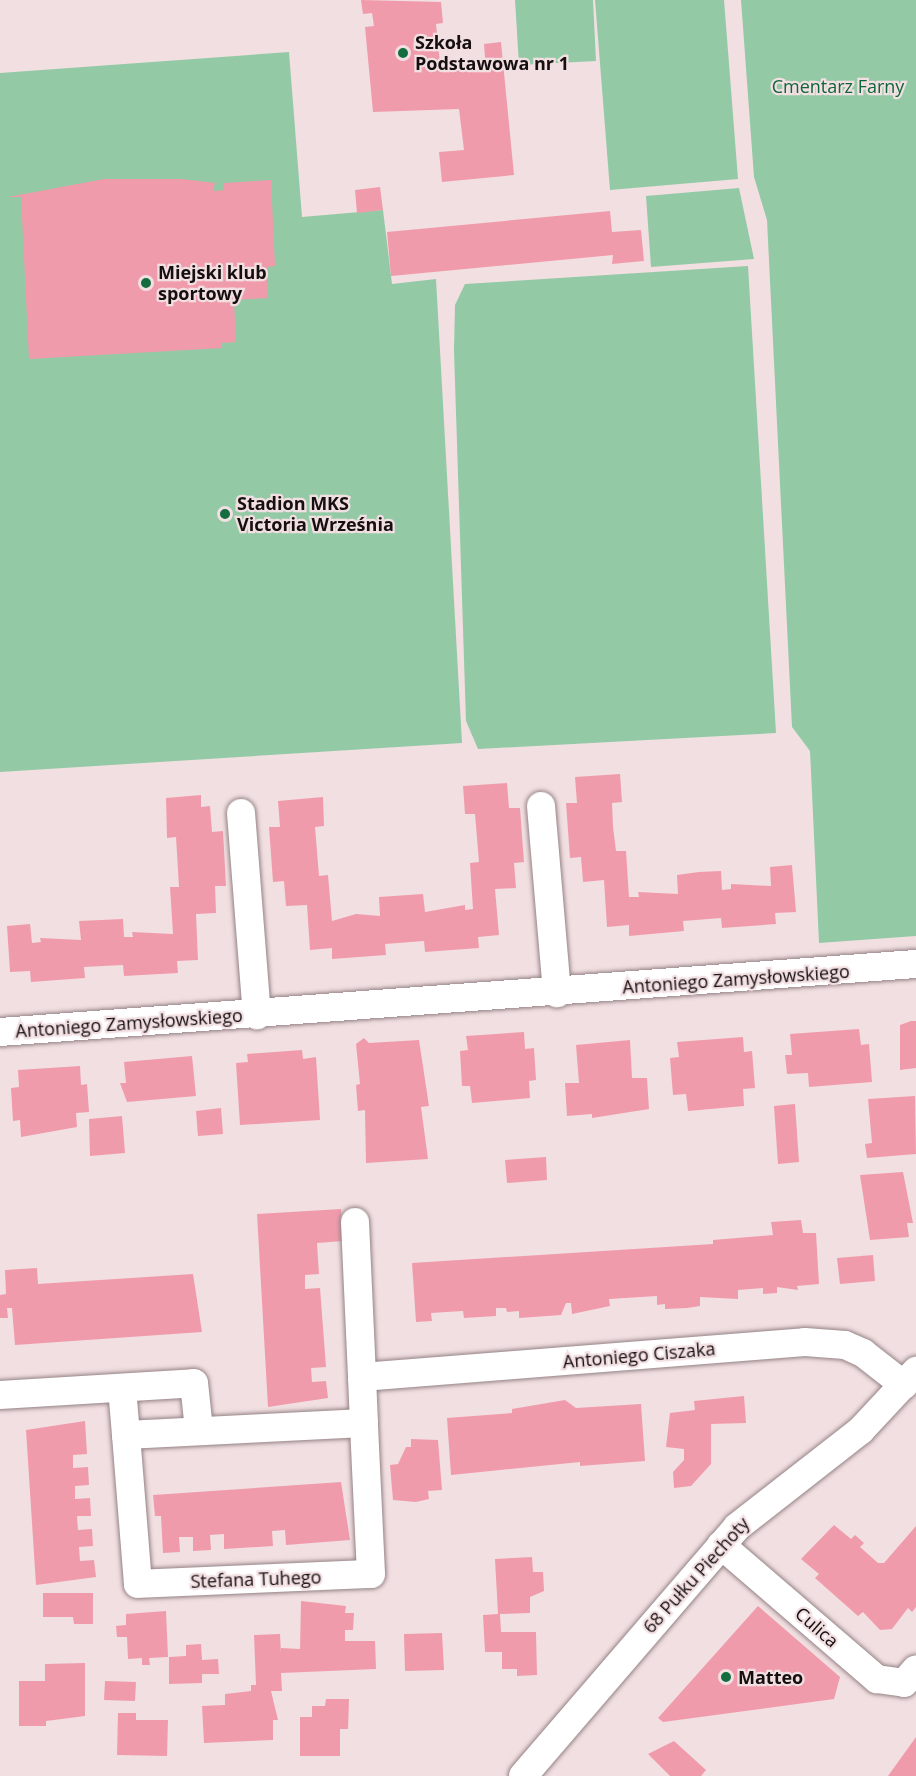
<!DOCTYPE html>
<html>
<head>
<meta charset="utf-8">
<style>
  body { margin:0 }
  #map { position:relative; width:916px; height:1776px; overflow:hidden; background:#f2dfe2; font-family:"Open Sans",sans-serif }
  div>[style] { position:absolute }
  .green>* { inset:0; background:#93caa5 }
  .building>* { inset:0; background:#f09bab }
  .roads { filter:drop-shadow(0 0 2px #948385) drop-shadow(0 0 2px #948385) }
  .street>* { height:28px; margin:-14px; padding:0 14px; transform-origin:14px; border-radius:14px; background:#fff }
  .dots>* { width:16px; height:16px; translate:-50% -50%; box-sizing:border-box; border:3px solid #f2dfe2; border-radius:50% }
  span { translate:-50% -50%; white-space:nowrap; text-align:center; line-height:1.15; -webkit-text-stroke:4.5px #f2dfe2; paint-order:stroke }
  .poi-label { font-size:18px; color:#150f10; font-weight:700 }
  .left { translate:0 -50%; text-align:left }
  .park-label { font-size:18px; color:#0d6539 }
  .street-label { font-size:18px; color:#150f10 }
</style>
</head>
<body>
<div id="map">
  <div class="green">
    <i style="clip-path:polygon(515px 0,593px 0,596px 61px,519px 65px)"></i>
    <i style="clip-path:polygon(595px 0,724px 0,738px 179px,610px 190px)"></i>
    <i style="clip-path:polygon(741px 0,916px 0,916px 936px,819px 943px,810px 751px,792px 727px,767px 220px,754px 177px)"></i>
    <i style="clip-path:polygon(289px 52px,302px 217px,383px 210px,392px 284px,436px 279px,462px 743px,0 772px,0 73px)"></i>
    <i style="clip-path:polygon(739px 188px,754px 259px,651px 267px,646px 196px)"></i>
    <i style="clip-path:polygon(748px 266px,776px 733px,478px 749px,466px 721px,454px 351px,455px 305px,465px 284px)"></i>
  </div>
  <div class="building">
    <i style="clip-path:polygon(361px 0,441px 2px,443px 23px,436px 24px,440px 63px,485px 58px,484px 44px,501px 42px,514px 175px,442px 182px,439px 152px,464px 150px,459px 109px,373px 112px,365px 27px,374px 26px,372px 13px,363px 14px)"></i>
    <i style="clip-path:polygon(104px 179px,182px 179px,215px 183px,213px 191px,224px 190px,223px 183px,271px 180px,275px 266px,267px 267px,268px 298px,234px 300px,236px 342px,222px 343px,222px 348px,29px 359px,21px 197px,8px 197px)"></i>
    <i style="clip-path:polygon(380px 187px,383px 210px,357px 213px,355px 190px)"></i>
    <i style="clip-path:polygon(610px 211px,612px 232px,641px 230px,644px 261px,612px 264px,613px 255px,391px 276px,387px 232px)"></i>
    <i style="clip-path:polygon(620px 774px,622px 802px,612px 803px,613px 827px,616px 851px,626px 851px,629px 897px,639px 897px,638px 892px,678px 894px,677px 875px,699px 872px,721px 871px,722px 890px,731px 889px,731px 884px,771px 886px,770px 867px,792px 865px,796px 912px,775px 913px,776px 924px,750px 926px,722px 928px,721px 918px,683px 921px,684px 931px,629px 936px,629px 925px,607px 927px,604px 880px,583px 882px,581px 857px,570px 858px,566px 803px,577px 803px,575px 777px)"></i>
    <i style="clip-path:polygon(507px 783px,509px 808px,520px 808px,524px 862px,514px 863px,516px 888px,495px 889px,499px 935px,478px 937px,479px 948px,425px 952px,424px 941px,385px 944px,386px 955px,332px 959px,332px 948px,310px 950px,307px 905px,286px 906px,284px 881px,273px 882px,269px 827px,280px 827px,278px 801px,323px 797px,324px 826px,315px 827px,319px 876px,328px 875px,332px 921px,356px 914px,380px 916px,379px 897px,423px 894px,425px 912px,465px 905px,465px 910px,473px 909px,470px 863px,479px 862px,475px 814px,465px 814px,463px 786px)"></i>
    <i style="clip-path:polygon(201px 795px,201px 807px,210px 806px,212px 832px,223px 831px,226px 886px,215px 886px,216px 913px,196px 914px,198px 960px,177px 961px,178px 973px,124px 976px,123px 965px,84px 967px,85px 978px,31px 982px,30px 971px,10px 972px,7px 926px,30px 924px,32px 943px,41px 942px,40px 938px,81px 940px,79px 921px,123px 919px,124px 937px,133px 937px,132px 932px,173px 934px,170px 887px,179px 887px,176px 837px,167px 838px,166px 798px)"></i>
    <i style="clip-path:polygon(911px 1021px,916px 1021px,916px 1068px,900px 1070px,900px 1025px)"></i>
    <i style="clip-path:polygon(859px 1029px,861px 1045px,869px 1044px,872px 1082px,809px 1087px,808px 1073px,787px 1074px,785px 1055px,792px 1055px,790px 1034px)"></i>
    <i style="clip-path:polygon(524px 1032px,525px 1049px,534px 1048px,536px 1080px,529px 1081px,530px 1098px,472px 1103px,470px 1086px,462px 1086px,460px 1051px,468px 1050px,466px 1036px)"></i>
    <i style="clip-path:polygon(743px 1037px,744px 1052px,752px 1051px,755px 1088px,743px 1089px,744px 1106px,688px 1111px,686px 1094px,673px 1095px,670px 1058px,679px 1057px,677px 1042px)"></i>
    <i style="clip-path:polygon(364px 1038px,369px 1043px,419px 1040px,429px 1106px,421px 1107px,428px 1159px,366px 1163px,365px 1110px,358px 1111px,356px 1085px,360px 1084px,356px 1044px)"></i>
    <i style="clip-path:polygon(630px 1040px,632px 1078px,647px 1078px,649px 1109px,592px 1118px,592px 1114px,567px 1116px,565px 1083px,579px 1083px,576px 1045px)"></i>
    <i style="clip-path:polygon(302px 1050px,303px 1059px,316px 1057px,320px 1120px,240px 1125px,236px 1063px,248px 1062px,247px 1054px)"></i>
    <i style="clip-path:polygon(192px 1056px,196px 1096px,127px 1102px,120px 1083px,126px 1083px,124px 1062px)"></i>
    <i style="clip-path:polygon(80px 1066px,81px 1085px,87px 1084px,89px 1112px,76px 1113px,77px 1127px,21px 1137px,20px 1120px,13px 1121px,11px 1088px,19px 1087px,18px 1070px)"></i>
    <i style="clip-path:polygon(915px 1096px,916px 1154px,867px 1158px,865px 1144px,872px 1143px,868px 1099px)"></i>
    <i style="clip-path:polygon(795px 1104px,799px 1162px,778px 1164px,774px 1106px)"></i>
    <i style="clip-path:polygon(221px 1108px,223px 1134px,198px 1136px,196px 1111px)"></i>
    <i style="clip-path:polygon(122px 1116px,125px 1153px,90px 1156px,89px 1119px)"></i>
    <i style="clip-path:polygon(546px 1157px,547px 1180px,507px 1183px,505px 1160px)"></i>
    <i style="clip-path:polygon(903px 1172px,913px 1223px,907px 1223px,909px 1237px,870px 1240px,860px 1175px)"></i>
    <i style="clip-path:polygon(341px 1209px,343px 1241px,317px 1243px,319px 1274px,305px 1275px,305px 1289px,320px 1288px,326px 1367px,311px 1368px,312px 1382px,326px 1381px,328px 1398px,268px 1407px,257px 1214px)"></i>
    <i style="clip-path:polygon(801px 1220px,803px 1233px,816px 1233px,819px 1284px,797px 1286px,798px 1290px,777px 1287px,777px 1293px,763px 1294px,763px 1288px,738px 1290px,738px 1299px,700px 1297px,700px 1306px,687px 1308px,665px 1309px,665px 1304px,657px 1305px,657px 1296px,609px 1299px,610px 1306px,572px 1314px,571px 1303px,566px 1303px,561px 1315px,519px 1318px,519px 1311px,507px 1312px,506px 1308px,496px 1308px,496px 1316px,464px 1318px,463px 1311px,446px 1312px,431px 1313px,432px 1321px,416px 1322px,412px 1263px,713px 1244px,713px 1240px,773px 1235px,771px 1222px)"></i>
    <i style="clip-path:polygon(873px 1255px,875px 1281px,840px 1284px,837px 1258px)"></i>
    <i style="clip-path:polygon(37px 1268px,38px 1284px,193px 1274px,202px 1332px,15px 1345px,12px 1308px,7px 1308px,8px 1318px,0 1318px,0 1295px,6px 1294px,5px 1270px)"></i>
    <i style="clip-path:polygon(744px 1396px,746px 1423px,711px 1424px,711px 1464px,691px 1486px,674px 1488px,673px 1472px,684px 1460px,684px 1449px,666px 1447px,670px 1413px,695px 1410px,694px 1401px)"></i>
    <i style="clip-path:polygon(565px 1400px,576px 1408px,641px 1404px,645px 1461px,580px 1466px,580px 1462px,451px 1475px,447px 1418px,512px 1413px,512px 1409px)"></i>
    <i style="clip-path:polygon(85px 1421px,87px 1454px,73px 1455px,73px 1468px,88px 1467px,89px 1485px,75px 1486px,75px 1499px,90px 1498px,91px 1516px,77px 1516px,78px 1530px,92px 1529px,93px 1546px,79px 1547px,80px 1561px,94px 1560px,96px 1577px,36px 1585px,26px 1430px)"></i>
    <i style="clip-path:polygon(411px 1439px,438px 1440px,442px 1490px,428px 1491px,429px 1499px,416px 1502px,393px 1500px,390px 1465px,398px 1464px,406px 1447px,411px 1447px)"></i>
    <i style="clip-path:polygon(341px 1482px,350px 1540px,286px 1545px,285px 1530px,272px 1531px,273px 1546px,224px 1549px,224px 1534px,210px 1535px,211px 1550px,193px 1551px,193px 1537px,179px 1537px,180px 1552px,163px 1553px,161px 1516px,155px 1516px,153px 1495px)"></i>
    <i style="clip-path:polygon(834px 1525px,851px 1539px,855px 1535px,864px 1543px,860px 1547px,878px 1563px,884px 1563px,916px 1526px,916px 1607px,912px 1612px,908px 1608px,892px 1629px,880px 1630px,863px 1612px,858px 1616px,815px 1578px,819px 1574px,801px 1559px)"></i>
    <i style="clip-path:polygon(532px 1557px,533px 1572px,543px 1572px,544px 1591px,530px 1597px,530px 1613px,500px 1614px,501px 1632px,536px 1632px,537px 1675px,517px 1676px,517px 1669px,502px 1669px,502px 1652px,485px 1652px,483px 1615px,498px 1614px,495px 1559px)"></i>
    <i style="clip-path:polygon(43px 1593px,93px 1593px,93px 1624px,74px 1624px,73px 1617px,43px 1617px)"></i>
    <i style="clip-path:polygon(301px 1601px,346px 1606px,345px 1613px,354px 1613px,353px 1630px,345px 1630px,345px 1641px,375px 1641px,376px 1669px,281px 1673px,282px 1691px,271px 1691px,278px 1720px,273px 1720px,273px 1740px,204px 1743px,202px 1706px,225px 1705px,225px 1694px,251px 1691px,251px 1685px,256px 1685px,254px 1635px,280px 1634px,281px 1654px,281px 1648px,300px 1649px)"></i>
    <i style="clip-path:polygon(758px 1606px,840px 1677px,834px 1699px,663px 1722px,658px 1718px)"></i>
    <i style="clip-path:polygon(166px 1611px,168px 1657px,149px 1658px,150px 1665px,142px 1665px,142px 1658px,128px 1659px,127px 1637px,117px 1637px,116px 1626px,126px 1625px,126px 1614px)"></i>
    <i style="clip-path:polygon(442px 1633px,444px 1670px,405px 1671px,404px 1634px)"></i>
    <i style="clip-path:polygon(201px 1644px,202px 1660px,218px 1659px,219px 1674px,202px 1674px,202px 1683px,169px 1684px,169px 1657px,186px 1656px,186px 1645px)"></i>
    <i style="clip-path:polygon(85px 1663px,85px 1716px,46px 1721px,46px 1726px,19px 1726px,19px 1681px,45px 1681px,45px 1664px)"></i>
    <i style="clip-path:polygon(105px 1681px,136px 1682px,135px 1701px,104px 1700px)"></i>
    <i style="clip-path:polygon(326px 1699px,349px 1699px,348px 1729px,340px 1729px,340px 1756px,300px 1756px,300px 1717px,312px 1717px,312px 1706px,325px 1706px)"></i>
    <i style="clip-path:polygon(118px 1713px,136px 1713px,136px 1720px,168px 1720px,167px 1756px,117px 1755px)"></i>
    <i style="clip-path:polygon(916px 1737px,916px 1776px,888px 1776px)"></i>
    <i style="clip-path:polygon(674px 1741px,706px 1770px,701px 1776px,670px 1776px,648px 1754px)"></i>
  </div>
  <div class="roads">
    <div class="street">
      <i style="left:541px;top:806px;width:188px;rotate:85.1deg"></i>
      <i style="left:241px;top:813px;width:203px;rotate:85.5deg"></i>
      <i style="left:0;top:1032px;width:919px;rotate:-4.25deg"></i>
      <i style="left:355px;top:1222px;width:155px;rotate:87.4deg"></i>
      <i style="left:122px;top:1388px;width:47px;rotate:85.1deg"></i>
      <i style="left:126px;top:1435px;width:238px;rotate:-2.9deg"></i>
      <i style="left:364px;top:1423px;width:46px;rotate:-92.5deg"></i>
      <i style="left:362px;top:1377px;width:444px;rotate:-4.5deg"></i>
      <i style="left:805px;top:1342px;width:40px;rotate:4.3deg"></i>
      <i style="left:845px;top:1345px;width:20px;rotate:24deg"></i>
      <i style="left:863px;top:1353px;width:52px;rotate:38deg"></i>
      <i style="left:0;top:1395px;width:194px;rotate:-3.5deg"></i>
      <i style="left:194px;top:1383px;width:47px;rotate:83.9deg"></i>
      <i style="left:126px;top:1435px;width:149px;rotate:85.4deg"></i>
      <i style="left:138px;top:1584px;width:233px;rotate:-2.5deg"></i>
      <i style="left:371px;top:1574px;width:151px;rotate:-92.7deg"></i>
      <i style="left:721px;top:1545px;width:206px;rotate:40.7deg"></i>
      <i style="left:877px;top:1679px;width:27px;rotate:8deg"></i>
      <i style="left:904px;top:1683px;width:18px;rotate:-49deg"></i>
      <i style="left:523px;top:1776px;width:328px;rotate:-49.3deg"></i>
      <i style="left:737px;top:1527px;width:157px;rotate:-38deg"></i>
      <i style="left:861px;top:1430px;width:81px;rotate:-47deg"></i>
    </div>
  </div>
  <div class="dots">
    <i style="left:403px;top:53px;background:#156c3e"></i>
    <i style="left:146px;top:283px;background:#156c3e"></i>
    <i style="left:225px;top:514px;background:#156c3e"></i>
    <i style="left:726px;top:1677px;background:#156c3e"></i>
  </div>
  <div class="poi-label">
    <span class="left" style="left:415px;top:53px">Szkoła<br>Podstawowa nr 1</span>
    <span class="left" style="left:158px;top:283px">Miejski klub<br>sportowy</span>
    <span class="left" style="left:237px;top:514px">Stadion MKS<br>Victoria Września</span>
    <span class="left" style="left:738px;top:1677px">Matteo</span>
  </div>
  <div class="park-label">
    <span style="left:838px;top:86px">Cmentarz Farny</span>
  </div>
  <div class="street-label">
    <span style="left:736px;top:979px;rotate:-4deg">Antoniego Zamysłowskiego</span>
    <span style="left:129px;top:1023px;rotate:-4deg">Antoniego Zamysłowskiego</span>
    <span style="left:639px;top:1355px;rotate:-5deg">Antoniego Ciszaka</span>
    <span style="left:696px;top:1575px;rotate:-48deg">68 Pułku Piechoty</span>
    <span style="left:256px;top:1579px;rotate:-2deg">Stefana Tuhego</span>
    <span style="left:817px;top:1627px;rotate:41deg">Culica</span>
  </div>
</div>
</body>
</html>
